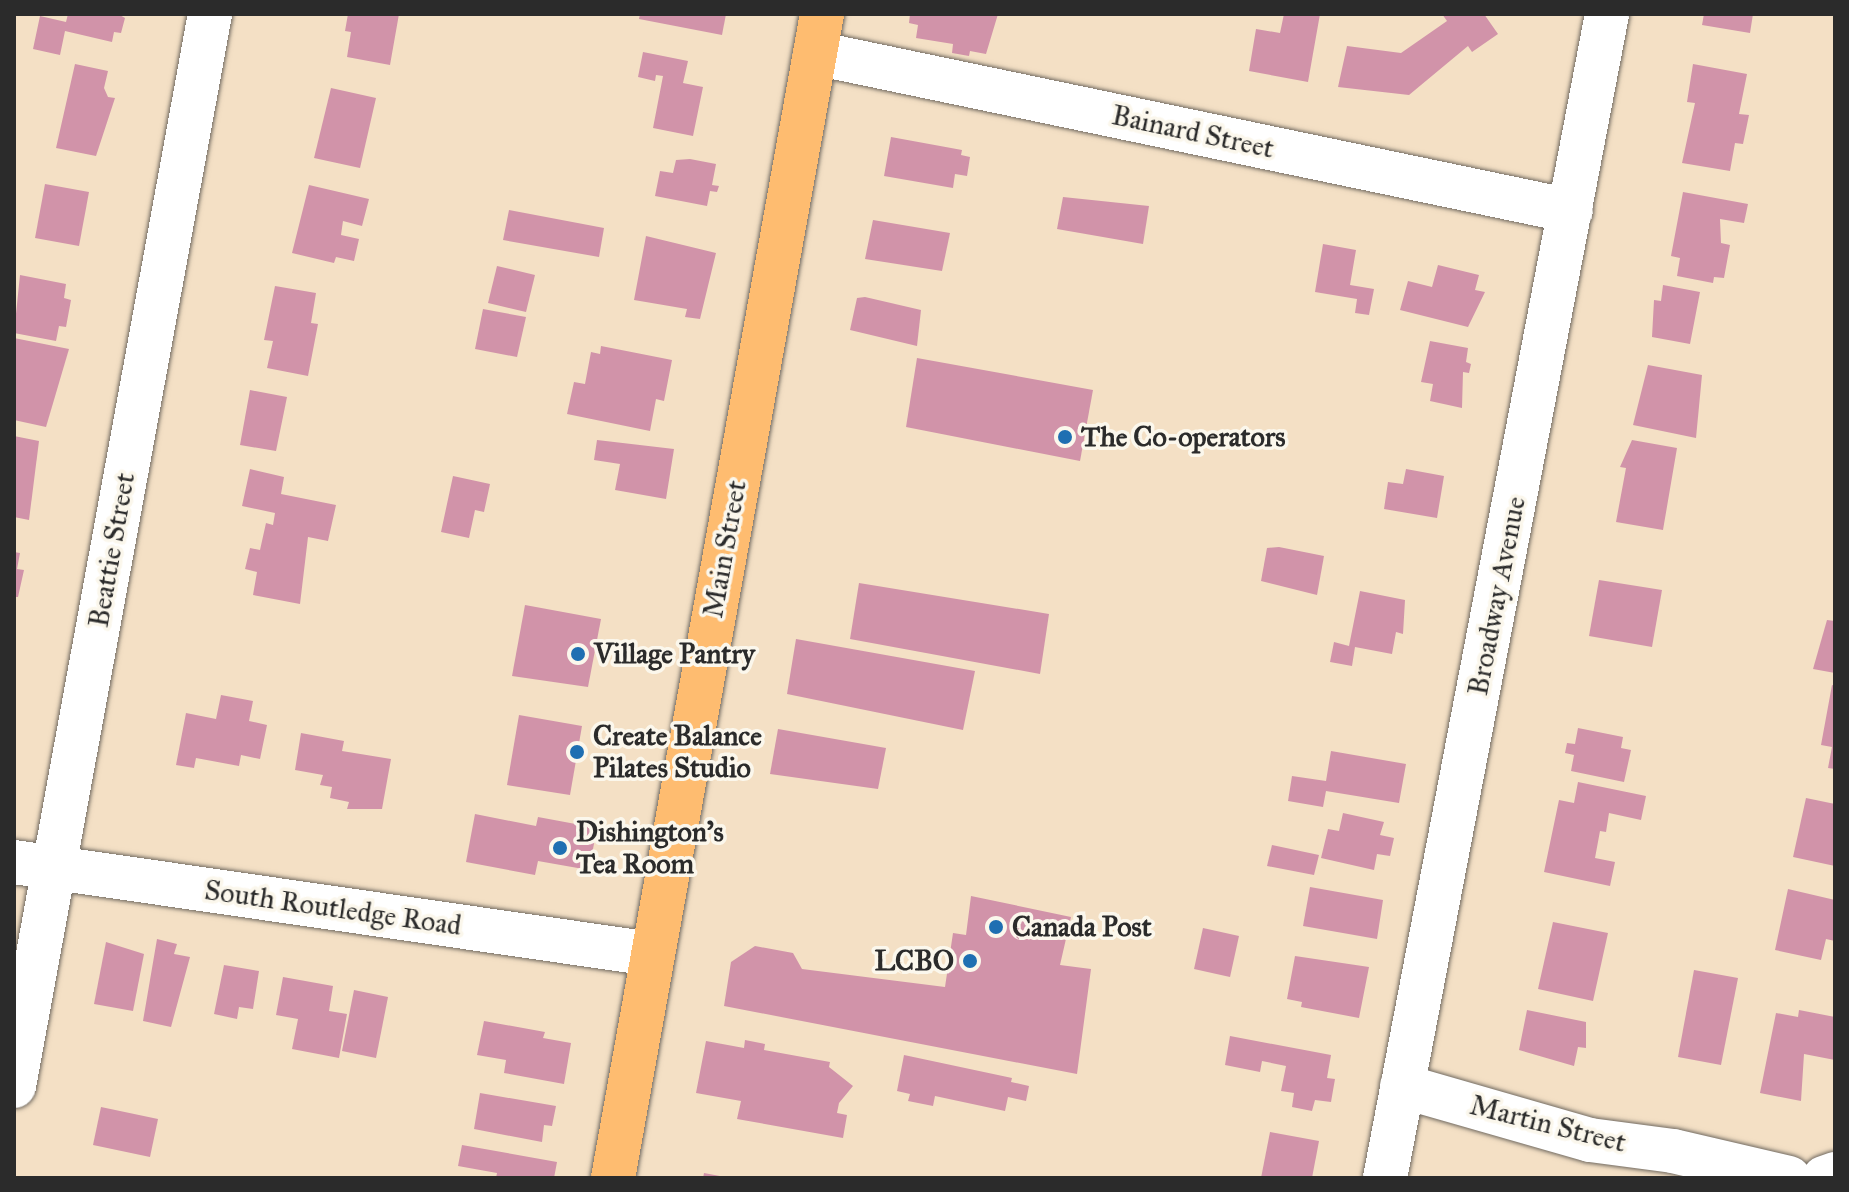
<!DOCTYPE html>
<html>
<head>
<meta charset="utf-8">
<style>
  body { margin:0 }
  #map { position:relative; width:1849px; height:1192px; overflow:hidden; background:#f4e0c5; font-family:"IM FELL Great Primer",serif }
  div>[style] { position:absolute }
  .building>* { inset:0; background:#d193a9 }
  .roads { filter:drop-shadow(0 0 2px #716a61) drop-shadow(0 0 2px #716a61) }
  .minor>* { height:44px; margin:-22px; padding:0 22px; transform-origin:22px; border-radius:22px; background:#fff }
  .major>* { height:44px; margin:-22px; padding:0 22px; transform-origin:22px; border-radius:22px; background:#febc70 }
  .dots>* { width:22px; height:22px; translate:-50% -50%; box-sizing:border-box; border:4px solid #fbf7ec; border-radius:50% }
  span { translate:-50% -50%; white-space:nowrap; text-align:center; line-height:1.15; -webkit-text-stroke:7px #fbf7ec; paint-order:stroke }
  .street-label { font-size:28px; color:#2b2b2b }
  .poi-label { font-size:28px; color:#2b2b2b; font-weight:700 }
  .left { translate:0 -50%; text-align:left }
  .right { translate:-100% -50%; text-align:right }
  .frame { position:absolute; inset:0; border:16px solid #2b2b2b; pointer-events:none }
</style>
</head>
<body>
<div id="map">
  <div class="building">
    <i style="clip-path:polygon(68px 14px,118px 14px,125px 18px,121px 33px,114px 32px,112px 42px,65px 31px,60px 55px,33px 49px,40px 16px,66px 22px)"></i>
    <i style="clip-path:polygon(348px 14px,399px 14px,390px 65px,347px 57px,351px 32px,345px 31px)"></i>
    <i style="clip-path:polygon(640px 14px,726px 14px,722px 35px,639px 19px)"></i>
    <i style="clip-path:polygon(910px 14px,982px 16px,998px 14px,986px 54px,970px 51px,969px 56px,952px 53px,953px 44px,916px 38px,918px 25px,909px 23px)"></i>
    <i style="clip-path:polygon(1284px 14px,1320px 14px,1308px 82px,1249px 71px,1256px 29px,1280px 33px)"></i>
    <i style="clip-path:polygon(1442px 14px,1484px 14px,1498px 34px,1472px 52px,1468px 46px,1409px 95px,1338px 87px,1347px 46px,1401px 53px,1447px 21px)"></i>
    <i style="clip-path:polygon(1704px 14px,1753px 14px,1750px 33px,1702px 25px)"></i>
    <i style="clip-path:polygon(643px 52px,688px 61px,683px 83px,703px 87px,693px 136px,653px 128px,663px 76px,656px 75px,655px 81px,638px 77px)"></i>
    <i style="clip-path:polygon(75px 64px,108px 71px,104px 88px,108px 97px,115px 98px,96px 156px,56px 148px)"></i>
    <i style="clip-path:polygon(1693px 64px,1747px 74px,1739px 114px,1749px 115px,1743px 144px,1735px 143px,1730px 171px,1682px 163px,1695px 103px,1687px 102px)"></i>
    <i style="clip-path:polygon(331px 88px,376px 98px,360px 168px,314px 158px)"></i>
    <i style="clip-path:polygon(891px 137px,962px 150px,961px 155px,970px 157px,967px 176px,955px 174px,953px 188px,884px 176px)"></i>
    <i style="clip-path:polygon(690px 159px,716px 164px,712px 185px,719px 186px,717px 192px,710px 191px,707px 206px,655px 196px,660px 171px,673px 173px,676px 160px)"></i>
    <i style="clip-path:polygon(45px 184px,89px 192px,79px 246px,35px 238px)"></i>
    <i style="clip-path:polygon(309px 185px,369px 199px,362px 226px,343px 221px,341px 235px,359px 239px,354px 261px,336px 257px,334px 263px,292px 253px)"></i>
    <i style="clip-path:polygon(1683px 192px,1748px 204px,1744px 223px,1720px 219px,1721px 243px,1730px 245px,1724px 278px,1714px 277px,1713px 283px,1677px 276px,1680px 258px,1671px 256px)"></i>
    <i style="clip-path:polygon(1063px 197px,1149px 206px,1143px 244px,1057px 229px)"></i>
    <i style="clip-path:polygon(509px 210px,604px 228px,599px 257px,503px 240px)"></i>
    <i style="clip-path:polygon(873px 220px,950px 233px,942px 271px,865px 259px)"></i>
    <i style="clip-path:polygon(646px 236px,716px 253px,700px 319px,685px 317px,687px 309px,634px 300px)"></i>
    <i style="clip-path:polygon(1323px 244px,1356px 250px,1350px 285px,1374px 289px,1369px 315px,1355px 313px,1357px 299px,1315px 292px)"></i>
    <i style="clip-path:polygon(1438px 265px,1479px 275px,1475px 290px,1485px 292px,1468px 327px,1400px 310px,1408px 281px,1432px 287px)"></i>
    <i style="clip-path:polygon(497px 266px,535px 275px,526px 312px,488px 303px)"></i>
    <i style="clip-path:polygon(20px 275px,66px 284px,64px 298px,71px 300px,66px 327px,59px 326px,56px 341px,14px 333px)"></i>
    <i style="clip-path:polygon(1663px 285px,1700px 292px,1690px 344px,1652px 337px,1654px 300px,1661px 301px)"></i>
    <i style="clip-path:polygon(275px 286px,316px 293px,311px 323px,318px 324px,308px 376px,267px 368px,273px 341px,264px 340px)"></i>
    <i style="clip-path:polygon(865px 297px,921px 310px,917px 346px,850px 330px,857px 298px)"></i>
    <i style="clip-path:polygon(483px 309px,526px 317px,517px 357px,475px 349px)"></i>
    <i style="clip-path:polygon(14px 338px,69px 349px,46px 427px,14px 420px)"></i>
    <i style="clip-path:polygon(1430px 341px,1468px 348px,1466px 362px,1471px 364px,1469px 373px,1463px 372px,1462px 408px,1430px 401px,1433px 384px,1421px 382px)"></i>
    <i style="clip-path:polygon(601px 346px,672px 360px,664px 401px,656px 399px,650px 431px,567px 414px,574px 382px,585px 384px,591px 352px,600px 354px)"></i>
    <i style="clip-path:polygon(917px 358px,1093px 390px,1080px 461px,906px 427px)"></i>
    <i style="clip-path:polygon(1648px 365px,1702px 375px,1696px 438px,1633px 425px)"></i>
    <i style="clip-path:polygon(250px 390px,287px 397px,276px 451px,240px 445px)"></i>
    <i style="clip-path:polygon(14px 436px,39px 441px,29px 520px,14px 517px)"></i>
    <i style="clip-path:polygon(597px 440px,674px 449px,666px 499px,615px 490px,620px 464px,594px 460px)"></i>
    <i style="clip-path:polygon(1632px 440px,1677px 448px,1663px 530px,1616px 522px,1626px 468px,1620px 467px)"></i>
    <i style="clip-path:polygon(250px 469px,284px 477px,281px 494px,336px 505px,328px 541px,308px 537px,300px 604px,253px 595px,257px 572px,245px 569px,250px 548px,260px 550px,266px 523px,273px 525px,275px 513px,242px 506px)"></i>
    <i style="clip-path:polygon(1406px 469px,1444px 476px,1437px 518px,1384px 509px,1388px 482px,1403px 484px)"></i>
    <i style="clip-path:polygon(453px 476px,490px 484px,484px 512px,475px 510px,469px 538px,441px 532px)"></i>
    <i style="clip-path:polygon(1279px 547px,1324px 556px,1317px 595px,1261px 581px,1267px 548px)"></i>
    <i style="clip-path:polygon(14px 552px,20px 553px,17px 569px,24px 570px,18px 597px,14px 597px)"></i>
    <i style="clip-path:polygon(1599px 580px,1662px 590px,1652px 647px,1589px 636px)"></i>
    <i style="clip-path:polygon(859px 583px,1049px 614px,1040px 674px,850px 639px)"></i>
    <i style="clip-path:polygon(1360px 591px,1405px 600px,1403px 634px,1396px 632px,1392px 654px,1355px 647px,1352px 666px,1330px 662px,1334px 642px,1349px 646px)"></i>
    <i style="clip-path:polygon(525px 605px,601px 619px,588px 687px,512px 676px)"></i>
    <i style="clip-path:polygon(1827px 620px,1835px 621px,1835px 673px,1813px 669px)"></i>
    <i style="clip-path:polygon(796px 639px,975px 671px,963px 730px,787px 694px)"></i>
    <i style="clip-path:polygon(1832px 685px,1835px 686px,1835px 769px,1828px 768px,1832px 747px,1821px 745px)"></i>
    <i style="clip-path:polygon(221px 695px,253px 701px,249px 721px,267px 725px,260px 759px,241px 755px,239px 766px,196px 758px,194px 768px,176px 765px,186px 713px,216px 719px)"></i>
    <i style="clip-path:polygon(519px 715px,582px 726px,570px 795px,507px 785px)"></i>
    <i style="clip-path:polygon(1578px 728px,1623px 737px,1621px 748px,1631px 750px,1624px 782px,1571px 771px,1574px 755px,1565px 753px,1567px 743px,1575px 744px)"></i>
    <i style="clip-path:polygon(778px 729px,886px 748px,878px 789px,770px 774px)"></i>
    <i style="clip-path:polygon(301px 733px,344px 741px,342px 751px,391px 759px,382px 809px,347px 809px,349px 802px,330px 798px,332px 787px,320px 785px,323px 775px,295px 770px)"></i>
    <i style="clip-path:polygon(1331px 751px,1406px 764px,1399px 803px,1326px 791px,1323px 807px,1288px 801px,1292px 776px,1326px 781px)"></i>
    <i style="clip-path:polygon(1578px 782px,1646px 796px,1641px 820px,1609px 813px,1606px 832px,1600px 831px,1595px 858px,1615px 862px,1610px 886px,1544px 872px,1559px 800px,1574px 803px)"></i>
    <i style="clip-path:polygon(1806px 798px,1835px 804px,1835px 866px,1793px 857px)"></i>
    <i style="clip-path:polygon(1343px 813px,1384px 822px,1380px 835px,1394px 838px,1390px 856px,1377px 854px,1374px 870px,1321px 858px,1328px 829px,1339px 831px)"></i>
    <i style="clip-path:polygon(475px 814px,536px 826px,538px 817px,597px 828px,589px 870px,538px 861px,535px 875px,466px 862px)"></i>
    <i style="clip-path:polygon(1272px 845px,1319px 855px,1314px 875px,1267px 866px)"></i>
    <i style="clip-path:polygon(1310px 887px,1383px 900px,1377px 939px,1303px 926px)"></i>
    <i style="clip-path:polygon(1788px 889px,1835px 900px,1835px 941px,1826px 939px,1821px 960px,1775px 950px)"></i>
    <i style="clip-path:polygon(971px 896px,1071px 917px,1060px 965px,1091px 969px,1077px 1074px,724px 1006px,731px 962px,755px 946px,793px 953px,802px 969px,945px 987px,953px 933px,966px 935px)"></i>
    <i style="clip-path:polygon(1553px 922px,1608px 933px,1593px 1001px,1538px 989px)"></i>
    <i style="clip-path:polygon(1203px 928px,1239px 936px,1230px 977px,1194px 969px)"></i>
    <i style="clip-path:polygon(157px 939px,177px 944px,174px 954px,190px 957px,171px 1027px,143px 1021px)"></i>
    <i style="clip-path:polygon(106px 942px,144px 954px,133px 1011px,94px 1004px)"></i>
    <i style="clip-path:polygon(1295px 956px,1369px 967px,1359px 1018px,1301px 1007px,1302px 1002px,1287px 999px)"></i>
    <i style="clip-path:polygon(224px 965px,259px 971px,253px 1009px,239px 1007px,237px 1019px,214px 1014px)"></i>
    <i style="clip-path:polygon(1694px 970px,1738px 978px,1721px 1065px,1678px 1057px)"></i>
    <i style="clip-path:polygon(283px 977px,333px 986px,329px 1011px,347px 1014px,339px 1058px,292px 1049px,298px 1019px,276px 1015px)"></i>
    <i style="clip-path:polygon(354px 990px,388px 997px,376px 1058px,342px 1051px)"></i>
    <i style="clip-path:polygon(1527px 1010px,1586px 1022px,1586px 1048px,1578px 1047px,1574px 1066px,1519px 1050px)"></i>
    <i style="clip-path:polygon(1799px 1010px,1835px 1017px,1835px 1060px,1804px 1054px,1801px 1101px,1760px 1093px,1776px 1013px,1798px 1017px)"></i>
    <i style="clip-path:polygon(484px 1021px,545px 1032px,543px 1038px,571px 1043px,564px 1084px,504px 1073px,506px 1060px,477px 1055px)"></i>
    <i style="clip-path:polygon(1230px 1036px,1331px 1055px,1327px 1078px,1335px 1079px,1331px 1102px,1315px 1100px,1312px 1111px,1292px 1107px,1294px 1093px,1281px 1091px,1286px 1066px,1262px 1061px,1260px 1072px,1225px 1065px)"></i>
    <i style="clip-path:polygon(745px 1040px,765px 1044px,764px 1050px,830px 1062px,829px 1067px,853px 1086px,839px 1103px,837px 1113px,847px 1115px,843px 1138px,737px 1119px,741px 1101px,696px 1093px,706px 1041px,744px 1048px)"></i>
    <i style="clip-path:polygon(904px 1055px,1012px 1078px,1011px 1082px,1029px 1086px,1026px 1101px,1008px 1097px,1005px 1111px,935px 1096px,933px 1106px,908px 1101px,910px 1094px,897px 1091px)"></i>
    <i style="clip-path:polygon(480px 1093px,556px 1106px,552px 1126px,544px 1125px,542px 1142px,474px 1129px)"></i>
    <i style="clip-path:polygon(101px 1107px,158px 1119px,150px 1157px,93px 1145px)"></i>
    <i style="clip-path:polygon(1270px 1132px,1319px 1141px,1312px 1178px,1261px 1178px)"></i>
    <i style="clip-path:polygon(462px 1145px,557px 1162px,554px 1178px,496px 1178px,497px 1173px,458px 1166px)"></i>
    <i style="clip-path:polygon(704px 1173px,725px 1177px,725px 1178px,703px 1178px)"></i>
  </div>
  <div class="roads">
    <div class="minor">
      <i style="left:815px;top:53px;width:772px;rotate:11.8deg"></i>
      <i style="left:14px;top:862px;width:645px;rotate:8.21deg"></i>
      <i style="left:14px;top:1086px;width:1090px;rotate:-79.64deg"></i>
      <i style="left:1402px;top:1086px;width:196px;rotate:16deg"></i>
      <i style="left:1590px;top:1140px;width:84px;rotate:7.5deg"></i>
      <i style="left:1673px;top:1151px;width:119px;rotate:13.1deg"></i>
      <i style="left:1385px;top:1178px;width:1185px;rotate:-79.2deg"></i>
      <i style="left:1824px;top:1178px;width:12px;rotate:-20deg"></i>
    </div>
    <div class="major">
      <i style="left:613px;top:1178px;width:1183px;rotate:-79.82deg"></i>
    </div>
  </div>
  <div class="dots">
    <i style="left:1065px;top:437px;background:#1f6fb2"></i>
    <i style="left:578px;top:654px;background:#1f6fb2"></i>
    <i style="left:577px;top:752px;background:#1f6fb2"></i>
    <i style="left:560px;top:848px;background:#1f6fb2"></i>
    <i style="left:996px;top:927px;background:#1f6fb2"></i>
    <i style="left:970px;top:961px;background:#1f6fb2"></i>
  </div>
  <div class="street-label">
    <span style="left:1193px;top:132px;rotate:12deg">Bainard Street</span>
    <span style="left:725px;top:549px;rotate:-80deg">Main Street</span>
    <span style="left:112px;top:550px;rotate:-80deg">Beattie Street</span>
    <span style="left:1497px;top:596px;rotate:-79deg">Broadway Avenue</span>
    <span style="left:333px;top:908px;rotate:8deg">South Routledge Road</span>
    <span style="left:1548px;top:1124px;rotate:14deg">Martin Street</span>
  </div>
  <div class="poi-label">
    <span class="left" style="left:1081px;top:437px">The Co-operators</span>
    <span class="left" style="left:594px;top:654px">Village Pantry</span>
    <span class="left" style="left:593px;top:752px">Create Balance<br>Pilates Studio</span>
    <span class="left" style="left:576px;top:848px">Dishington's<br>Tea Room</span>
    <span class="left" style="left:1012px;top:927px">Canada Post</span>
    <span class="right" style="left:954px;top:961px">LCBO</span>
  </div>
  <div class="frame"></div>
</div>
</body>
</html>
